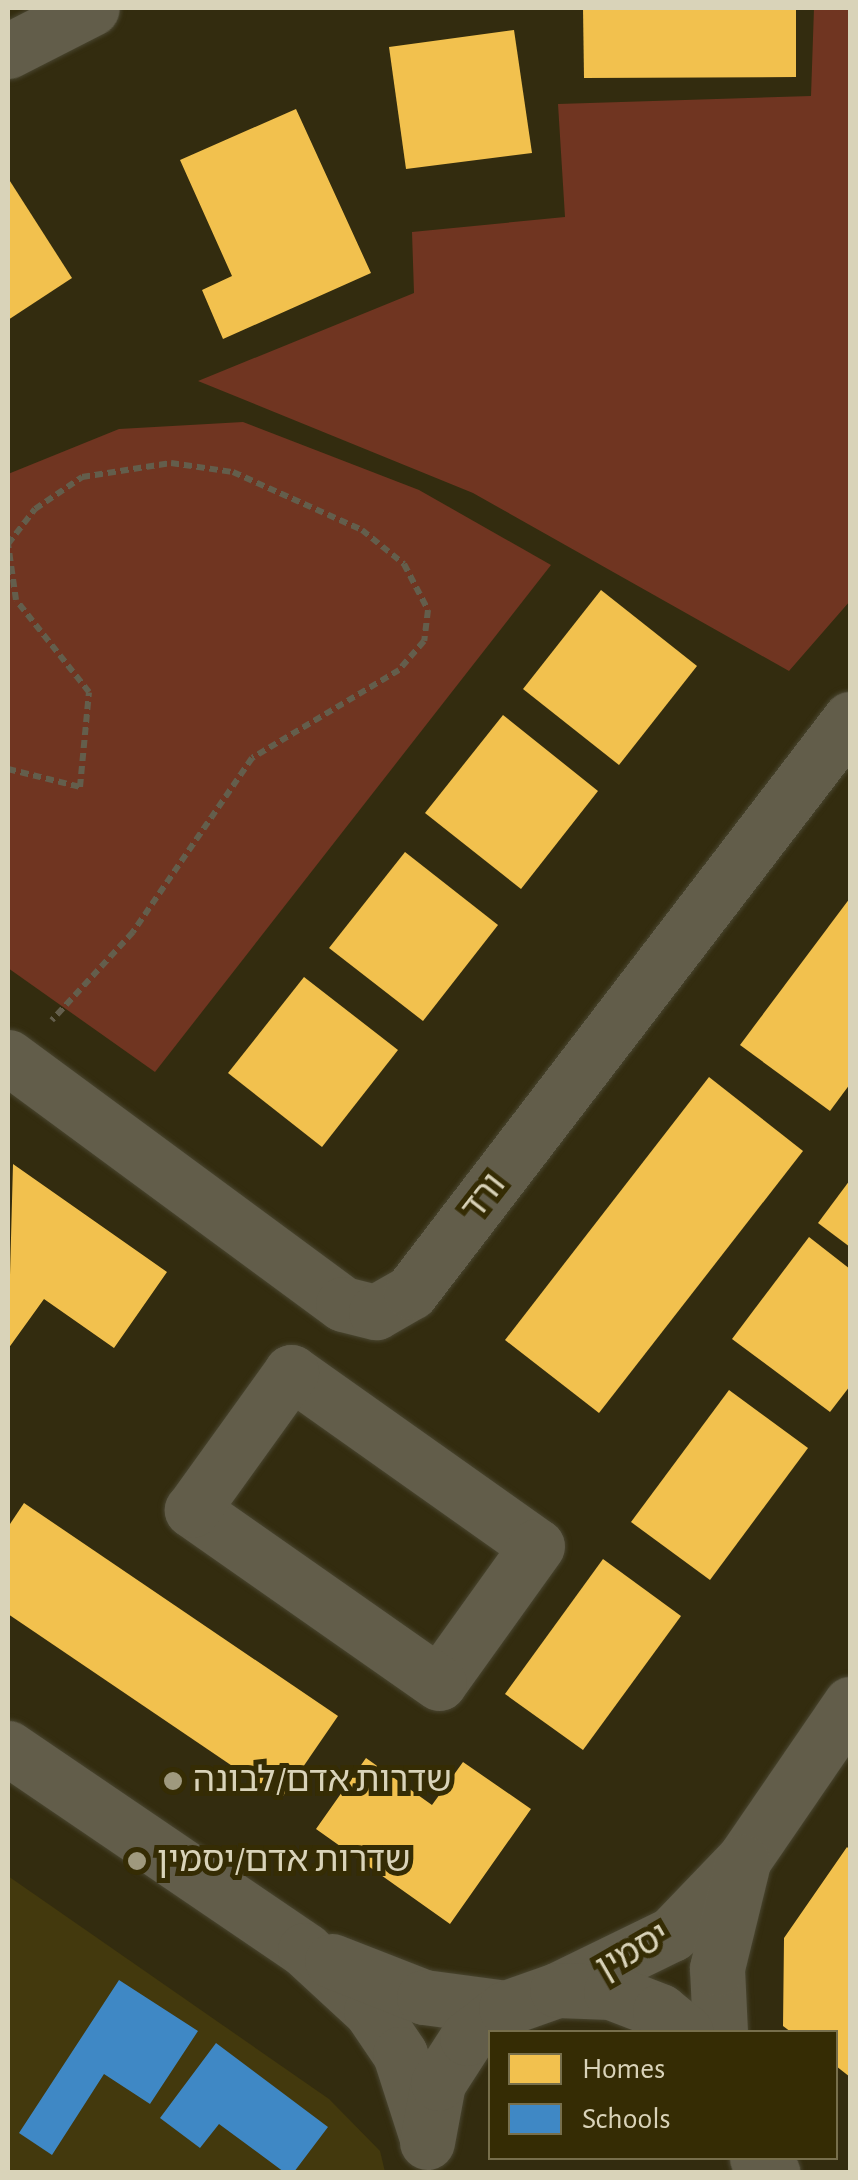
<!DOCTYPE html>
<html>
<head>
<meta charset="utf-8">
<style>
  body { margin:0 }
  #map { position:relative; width:858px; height:2180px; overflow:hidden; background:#332c0f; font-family:"Alegreya Sans","Noto Sans Hebrew",sans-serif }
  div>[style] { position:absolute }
  .built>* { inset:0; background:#43390d }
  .green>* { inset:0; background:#703521 }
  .homes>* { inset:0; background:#f2c14e }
  .schools>* { inset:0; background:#3f88c5 }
  .path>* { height:6px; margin-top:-3px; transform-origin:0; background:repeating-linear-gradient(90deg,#635e4c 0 8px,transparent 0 13px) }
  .roads { filter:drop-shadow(0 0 2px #494530) drop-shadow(0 0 2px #494530) }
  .minor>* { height:55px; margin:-27.5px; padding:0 27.5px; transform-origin:27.5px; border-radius:27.5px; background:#625d4a }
  .dots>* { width:28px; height:28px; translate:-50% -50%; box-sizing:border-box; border:5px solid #352c04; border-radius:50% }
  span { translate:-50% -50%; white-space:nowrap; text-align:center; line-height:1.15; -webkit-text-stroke:10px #352c04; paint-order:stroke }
  .street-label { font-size:35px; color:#d9d3b9 }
  .poi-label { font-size:35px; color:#d9d3b9 }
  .left { translate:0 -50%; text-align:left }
  .frame { position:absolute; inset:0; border:10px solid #d9d3b9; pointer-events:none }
  .legend { position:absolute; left:488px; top:2030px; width:350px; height:130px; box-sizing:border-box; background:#352c04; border:2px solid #776f4c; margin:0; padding:12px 18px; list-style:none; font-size:30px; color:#d9d3b9 }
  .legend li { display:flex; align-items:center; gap:20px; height:50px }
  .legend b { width:50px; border:2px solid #776f4c }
</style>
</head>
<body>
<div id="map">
  <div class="built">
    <i style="clip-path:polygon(8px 1876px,329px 2099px,380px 2151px,385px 2172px,8px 2172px)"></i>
  </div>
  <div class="green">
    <i style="clip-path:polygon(814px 8px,850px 8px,850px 601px,789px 671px,473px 493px,198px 381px,414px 293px,412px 232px,565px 217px,558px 104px,811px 96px)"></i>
    <i style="clip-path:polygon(243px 422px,419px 490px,551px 565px,155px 1072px,8px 968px,8px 474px,119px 429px)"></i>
  </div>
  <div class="homes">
    <i style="clip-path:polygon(583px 8px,796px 8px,796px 77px,584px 78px)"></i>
    <i style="clip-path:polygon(514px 30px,532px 153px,406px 169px,389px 47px)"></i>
    <i style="clip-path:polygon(296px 109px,371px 273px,223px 339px,202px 290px,232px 276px,180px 160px)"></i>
    <i style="clip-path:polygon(8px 178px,72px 278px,8px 320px)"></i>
    <i style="clip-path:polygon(601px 590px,697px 666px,619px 765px,523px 689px)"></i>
    <i style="clip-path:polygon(503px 715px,598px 791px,521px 889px,425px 813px)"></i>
    <i style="clip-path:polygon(405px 852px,498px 925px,423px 1021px,329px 948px)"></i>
    <i style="clip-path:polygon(850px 898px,850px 1084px,830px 1111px,740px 1045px)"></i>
    <i style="clip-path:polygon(304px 977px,398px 1050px,322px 1147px,228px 1073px)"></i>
    <i style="clip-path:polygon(709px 1077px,803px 1151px,599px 1413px,505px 1340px)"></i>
    <i style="clip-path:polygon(13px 1164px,167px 1272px,114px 1348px,44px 1299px,8px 1349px)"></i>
    <i style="clip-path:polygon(850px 1180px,850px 1247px,818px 1223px)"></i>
    <i style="clip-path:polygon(809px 1237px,850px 1269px,850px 1386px,830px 1412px,732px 1339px)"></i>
    <i style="clip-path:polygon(729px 1390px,808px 1448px,710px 1580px,631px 1522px)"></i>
    <i style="clip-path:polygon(24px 1503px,338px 1716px,281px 1799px,8px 1614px,8px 1527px)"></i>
    <i style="clip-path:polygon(603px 1559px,681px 1616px,583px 1750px,505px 1694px)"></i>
    <i style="clip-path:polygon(366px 1758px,432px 1805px,463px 1762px,531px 1809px,450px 1924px,316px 1829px)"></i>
    <i style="clip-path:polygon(847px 1847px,850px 1850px,850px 2077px,836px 2066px,836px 2032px,791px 2032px,783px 2026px,784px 1938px)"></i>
  </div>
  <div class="schools">
    <i style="clip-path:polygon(119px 1980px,198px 2031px,150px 2104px,104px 2074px,52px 2155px,19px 2133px)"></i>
    <i style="clip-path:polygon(216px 2043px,328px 2127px,294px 2172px,284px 2172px,219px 2124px,200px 2148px,160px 2118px)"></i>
  </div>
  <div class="path">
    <i style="left:8px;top:769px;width:74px;rotate:14deg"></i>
    <i style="left:80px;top:787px;width:95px;rotate:-84.6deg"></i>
    <i style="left:89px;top:692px;width:117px;rotate:-128.4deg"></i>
    <i style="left:16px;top:600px;width:57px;rotate:-98.1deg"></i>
    <i style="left:8px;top:544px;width:44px;rotate:-52.4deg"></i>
    <i style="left:35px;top:509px;width:57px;rotate:-34.2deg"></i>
    <i style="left:82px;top:477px;width:90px;rotate:-8.9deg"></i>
    <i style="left:171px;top:463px;width:63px;rotate:8.3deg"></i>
    <i style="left:233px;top:472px;width:141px;rotate:24.2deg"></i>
    <i style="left:362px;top:530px;width:54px;rotate:39deg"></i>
    <i style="left:404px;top:564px;width:52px;rotate:62.4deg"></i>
    <i style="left:428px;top:610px;width:31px;rotate:97deg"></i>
    <i style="left:424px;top:641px;width:38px;rotate:131deg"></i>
    <i style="left:399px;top:670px;width:171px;rotate:149.1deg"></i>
    <i style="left:252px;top:758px;width:211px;rotate:124.4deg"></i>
    <i style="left:133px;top:932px;width:120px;rotate:132.6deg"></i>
  </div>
  <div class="roads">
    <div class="minor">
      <i style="left:8px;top:51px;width:94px;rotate:-27.1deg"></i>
      <i style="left:8px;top:1057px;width:416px;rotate:36.4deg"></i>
      <i style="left:343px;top:1304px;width:34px;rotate:14deg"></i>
      <i style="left:376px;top:1312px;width:40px;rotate:-29.7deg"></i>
      <i style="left:411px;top:1292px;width:722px;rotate:-52.54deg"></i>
      <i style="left:291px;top:1372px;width:301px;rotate:35.3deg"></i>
      <i style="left:537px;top:1546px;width:168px;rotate:125.6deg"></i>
      <i style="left:439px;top:1683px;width:302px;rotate:-145deg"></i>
      <i style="left:192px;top:1510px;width:170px;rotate:-54.3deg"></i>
      <i style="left:8px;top:1748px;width:359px;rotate:34.2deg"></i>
      <i style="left:305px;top:1950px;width:90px;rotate:42.7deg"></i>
      <i style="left:371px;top:2011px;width:52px;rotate:56deg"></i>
      <i style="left:400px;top:2054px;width:85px;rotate:72.2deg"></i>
      <i style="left:332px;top:1961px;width:99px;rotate:21.4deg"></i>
      <i style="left:424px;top:1997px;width:83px;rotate:7.6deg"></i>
      <i style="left:557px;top:1990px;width:128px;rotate:-26deg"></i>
      <i style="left:672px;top:1934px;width:104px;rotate:-46.2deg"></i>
      <i style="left:744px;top:1859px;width:188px;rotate:-55.6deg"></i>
      <i style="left:720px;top:2032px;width:64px;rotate:-92.7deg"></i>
      <i style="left:717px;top:1968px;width:109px;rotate:-76.2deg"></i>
      <i style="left:427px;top:2142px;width:60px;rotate:-79.4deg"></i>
      <i style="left:438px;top:2083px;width:54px;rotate:-57.2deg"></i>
      <i style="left:467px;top:2038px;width:49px;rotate:-37.6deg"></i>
      <i style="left:506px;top:2008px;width:54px;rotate:-19.4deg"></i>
      <i style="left:557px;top:1990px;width:54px;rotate:2.1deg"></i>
      <i style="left:611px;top:1992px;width:53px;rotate:21.2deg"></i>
      <i style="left:660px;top:2011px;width:33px;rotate:39deg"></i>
      <i style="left:757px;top:2158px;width:21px;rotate:43deg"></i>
    </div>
  </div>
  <div class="dots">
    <i style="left:173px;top:1781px;background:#9f997e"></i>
    <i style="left:137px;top:1861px;background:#9f997e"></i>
  </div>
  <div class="street-label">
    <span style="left:484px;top:1197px;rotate:-52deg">ורד</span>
    <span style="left:633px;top:1952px;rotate:-30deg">יסמין</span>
  </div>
  <div class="poi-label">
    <span class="left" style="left:193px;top:1781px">שדרות אדם/לבונה</span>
    <span class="left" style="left:157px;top:1861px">שדרות אדם/יסמין</span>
  </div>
  <div class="frame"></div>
  <ul class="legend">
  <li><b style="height:28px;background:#f2c14e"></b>Homes</li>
  <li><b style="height:28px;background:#3f88c5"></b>Schools</li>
  </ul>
</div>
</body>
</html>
